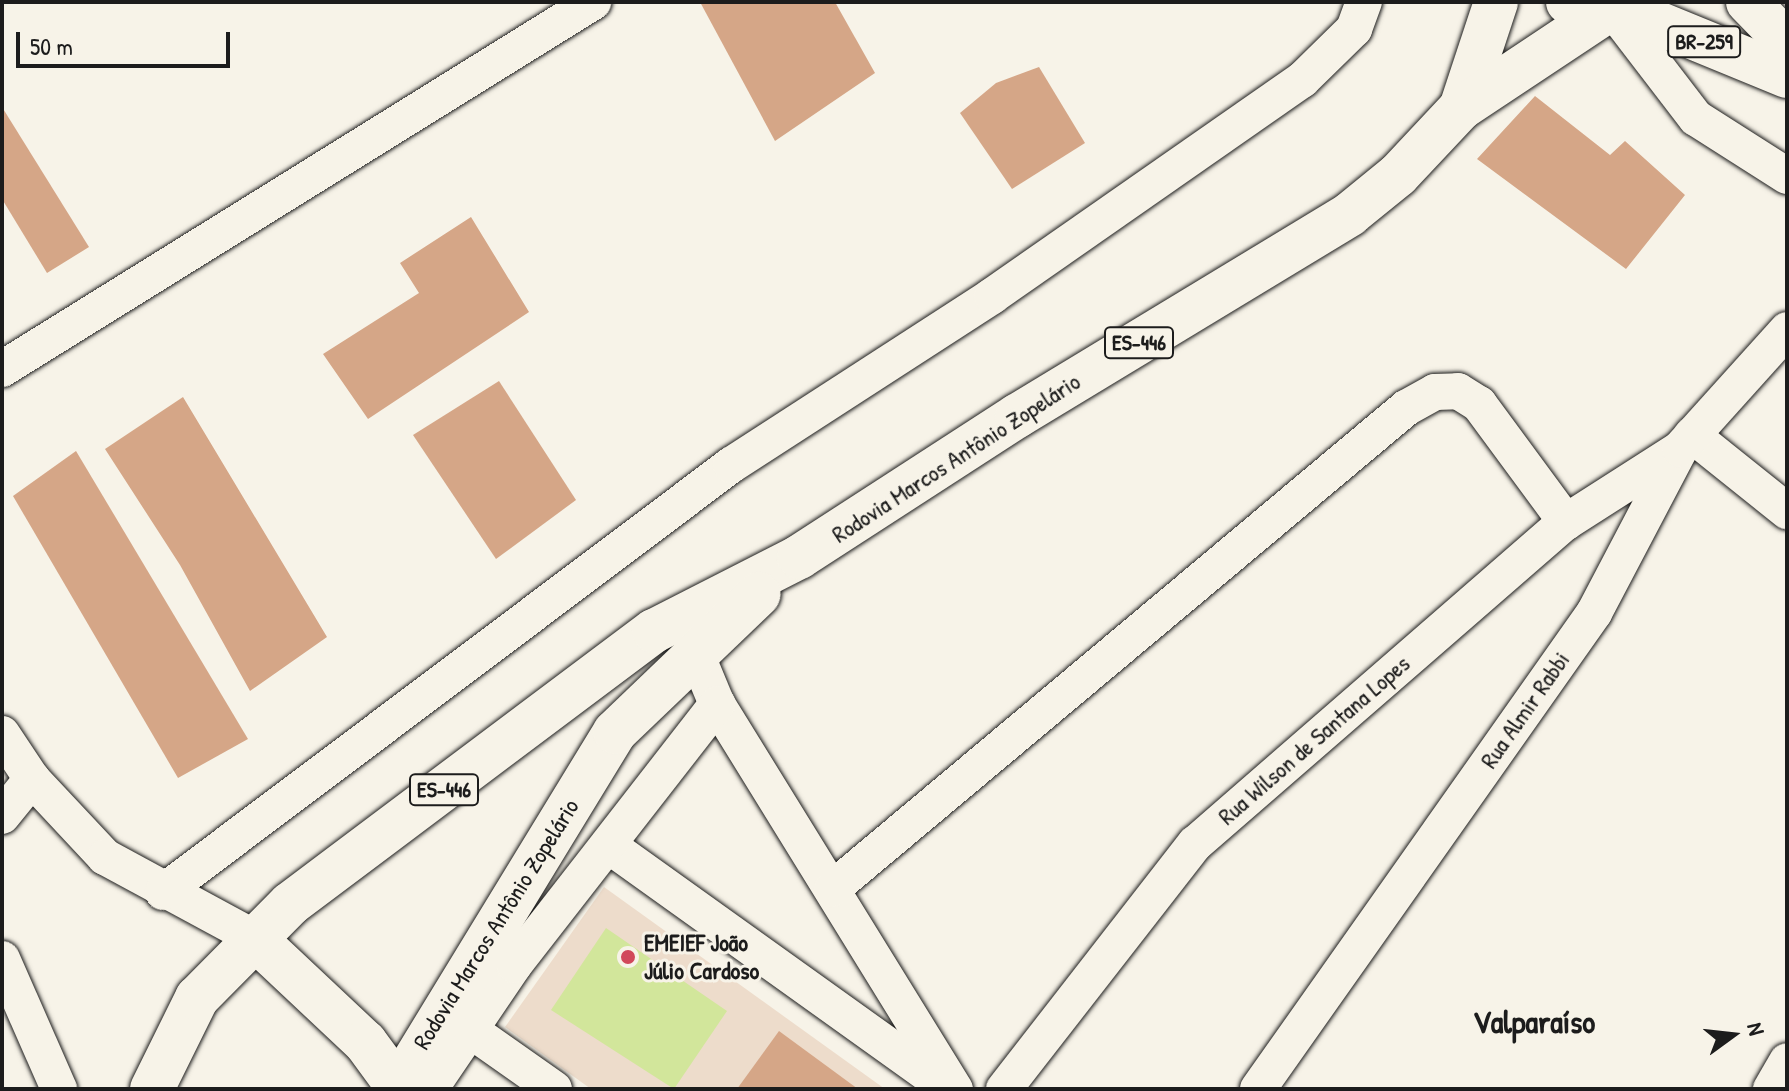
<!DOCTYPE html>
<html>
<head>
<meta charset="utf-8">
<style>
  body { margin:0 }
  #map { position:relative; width:1789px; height:1091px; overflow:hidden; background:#f7f3e8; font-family:"Patrick Hand",sans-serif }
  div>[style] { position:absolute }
  .built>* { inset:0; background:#eddccb }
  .green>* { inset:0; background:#d2e69b }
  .building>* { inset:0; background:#d5a687 }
  .roads { filter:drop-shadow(0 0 2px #1c1c1c) drop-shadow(0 0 2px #1c1c1c) }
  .minor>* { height:36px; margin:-18px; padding:0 18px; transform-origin:18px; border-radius:18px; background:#f7f3e8 }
  .major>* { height:44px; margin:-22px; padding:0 22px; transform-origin:22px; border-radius:22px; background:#f7f3e8 }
  .highway>* { height:44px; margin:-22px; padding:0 22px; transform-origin:22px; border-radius:22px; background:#f7f3e8 }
  .dots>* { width:22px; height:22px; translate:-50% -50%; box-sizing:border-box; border:4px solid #f7f3e8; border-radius:50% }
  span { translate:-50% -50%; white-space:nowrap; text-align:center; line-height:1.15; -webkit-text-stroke:6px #f7f3e8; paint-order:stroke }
  .shield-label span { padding:2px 6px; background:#f7f3e8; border:2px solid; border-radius:6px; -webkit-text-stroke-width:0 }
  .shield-label { font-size:22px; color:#1c1c1c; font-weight:700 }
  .street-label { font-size:24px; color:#1c1c1c }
  .poi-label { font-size:24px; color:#1c1c1c; font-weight:700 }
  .left { translate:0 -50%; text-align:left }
  .district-label { font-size:32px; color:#1c1c1c; font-weight:700 }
  .frame { position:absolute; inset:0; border:4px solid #1c1c1c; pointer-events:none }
  .north { position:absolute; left:1693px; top:995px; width:80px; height:80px; -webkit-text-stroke:6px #f7f3e8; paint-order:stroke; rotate:75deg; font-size:22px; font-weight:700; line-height:32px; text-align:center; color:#1c1c1c }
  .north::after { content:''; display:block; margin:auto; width:28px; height:36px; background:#1c1c1c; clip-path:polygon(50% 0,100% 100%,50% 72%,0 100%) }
  .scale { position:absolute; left:16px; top:32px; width:214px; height:36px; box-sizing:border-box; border:4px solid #1c1c1c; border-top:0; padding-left:10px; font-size:24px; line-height:28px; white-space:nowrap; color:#1c1c1c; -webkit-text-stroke:6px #f7f3e8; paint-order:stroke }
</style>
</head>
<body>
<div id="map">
  <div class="built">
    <i style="clip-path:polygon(604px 887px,885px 1089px,591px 1089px,505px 1027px)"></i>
  </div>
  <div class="green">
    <i style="clip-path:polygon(606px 928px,727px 1011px,674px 1089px,551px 1010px)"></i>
  </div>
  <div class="building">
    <i style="clip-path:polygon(700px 2px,835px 2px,875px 73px,775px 141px)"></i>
    <i style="clip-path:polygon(1039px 67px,1085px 143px,1012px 189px,960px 113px,996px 83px)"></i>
    <i style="clip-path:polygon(1535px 96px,1610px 155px,1625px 141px,1685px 195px,1626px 269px,1477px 159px)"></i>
    <i style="clip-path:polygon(2px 107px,89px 247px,47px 273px,2px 199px)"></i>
    <i style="clip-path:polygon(471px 217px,529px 312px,368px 419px,323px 354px,419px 293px,400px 263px)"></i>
    <i style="clip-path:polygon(499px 381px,576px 500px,496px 559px,413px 435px)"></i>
    <i style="clip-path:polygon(183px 397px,327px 637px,250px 691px,180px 565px,105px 449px)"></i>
    <i style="clip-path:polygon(76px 451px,248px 739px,178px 778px,13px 496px)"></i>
    <i style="clip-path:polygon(779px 1031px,858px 1089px,737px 1089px)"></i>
  </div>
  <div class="roads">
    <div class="minor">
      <i style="left:1613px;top:10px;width:136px;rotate:52.5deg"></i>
      <i style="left:1696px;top:118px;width:108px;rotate:32.5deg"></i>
      <i style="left:2px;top:369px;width:696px;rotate:-31.84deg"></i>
      <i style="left:1692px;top:435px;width:122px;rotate:38.7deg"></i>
      <i style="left:695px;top:651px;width:57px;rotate:67.5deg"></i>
      <i style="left:717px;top:704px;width:453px;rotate:58.3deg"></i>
      <i style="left:2px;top:734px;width:54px;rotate:56.3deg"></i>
      <i style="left:32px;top:779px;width:107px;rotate:46.9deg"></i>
      <i style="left:105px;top:857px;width:168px;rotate:28.4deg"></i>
      <i style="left:2px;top:816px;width:48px;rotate:-51deg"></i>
      <i style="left:608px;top:845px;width:417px;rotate:35.6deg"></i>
      <i style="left:832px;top:889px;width:749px;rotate:-39.96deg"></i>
      <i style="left:1406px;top:408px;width:33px;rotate:-29deg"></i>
      <i style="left:1435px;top:392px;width:23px;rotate:-2deg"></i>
      <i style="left:1458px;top:391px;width:25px;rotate:32deg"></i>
      <i style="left:1479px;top:404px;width:147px;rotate:53.6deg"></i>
      <i style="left:163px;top:892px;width:711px;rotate:-36.93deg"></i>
      <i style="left:731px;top:465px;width:311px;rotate:-32.9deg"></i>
      <i style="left:992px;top:296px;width:378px;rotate:-34.9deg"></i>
      <i style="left:1302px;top:80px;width:73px;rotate:-44.4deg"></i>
      <i style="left:1354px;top:29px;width:29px;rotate:-70deg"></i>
      <i style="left:2px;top:959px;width:142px;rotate:66.3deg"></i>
      <i style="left:473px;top:1032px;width:99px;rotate:35.1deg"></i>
      <i style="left:430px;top:1089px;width:150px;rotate:-55.9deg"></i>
      <i style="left:514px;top:965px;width:331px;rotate:-52.1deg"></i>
      <i style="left:1004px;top:1089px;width:311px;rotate:-52.1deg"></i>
      <i style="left:1195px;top:844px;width:491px;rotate:-41deg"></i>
      <i style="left:1566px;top:522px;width:135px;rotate:-32.6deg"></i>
      <i style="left:1258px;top:1089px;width:583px;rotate:-54.78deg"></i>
      <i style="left:1594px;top:613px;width:185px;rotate:-62.3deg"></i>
      <i style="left:1680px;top:449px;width:160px;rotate:-48deg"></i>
      <i style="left:1771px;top:1089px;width:32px;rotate:-60deg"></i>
    </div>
    <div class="major">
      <i style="left:1461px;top:108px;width:112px;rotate:-71.7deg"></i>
      <i style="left:253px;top:937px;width:154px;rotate:43.2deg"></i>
      <i style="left:365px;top:1042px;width:56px;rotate:53.7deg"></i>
      <i style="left:152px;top:1089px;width:102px;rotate:-63.7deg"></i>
      <i style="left:197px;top:998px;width:132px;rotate:-45.3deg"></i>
      <i style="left:290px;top:904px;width:455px;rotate:-36.9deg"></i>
      <i style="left:654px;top:631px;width:163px;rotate:-27deg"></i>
      <i style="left:799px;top:557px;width:260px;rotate:-32.9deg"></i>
      <i style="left:1017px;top:416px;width:389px;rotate:-31.2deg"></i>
      <i style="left:1350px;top:214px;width:62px;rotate:-39.1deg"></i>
      <i style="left:1398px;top:175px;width:92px;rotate:-46.8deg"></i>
      <i style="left:1461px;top:108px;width:175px;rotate:-33.6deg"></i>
      <i style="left:397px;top:1089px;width:418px;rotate:-58.6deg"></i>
      <i style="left:615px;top:732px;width:199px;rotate:-43.8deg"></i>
    </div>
    <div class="highway">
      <i style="left:1568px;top:2px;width:40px;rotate:13deg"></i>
      <i style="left:1607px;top:11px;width:32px;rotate:-16deg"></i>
      <i style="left:1748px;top:2px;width:56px;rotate:45.7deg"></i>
      <i style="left:1621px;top:8px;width:179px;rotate:22.3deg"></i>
    </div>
  </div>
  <div class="dots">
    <i style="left:628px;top:957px;background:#d1495b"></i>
  </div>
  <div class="shield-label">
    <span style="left:1704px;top:42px">BR-259</span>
    <span style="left:1139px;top:343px">ES-446</span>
    <span style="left:444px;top:790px">ES-446</span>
  </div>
  <div class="street-label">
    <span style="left:956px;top:458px;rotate:-33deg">Rodovia Marcos Antônio Zopelário</span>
    <span style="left:1525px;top:710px;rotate:-55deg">Rua Almir Rabbi</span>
    <span style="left:1314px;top:740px;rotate:-41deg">Rua Wilson de Santana Lopes</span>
    <span style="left:496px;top:924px;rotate:-58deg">Rodovia Marcos Antônio Zopelário</span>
  </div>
  <div class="poi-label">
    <span class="left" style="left:644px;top:957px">EMEIEF João<br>Júlio Cardoso</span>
  </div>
  <div class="district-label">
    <span style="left:1534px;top:1022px">Valparaíso</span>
  </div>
  <div class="frame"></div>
  <div class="north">N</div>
  <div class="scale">50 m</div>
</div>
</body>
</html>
